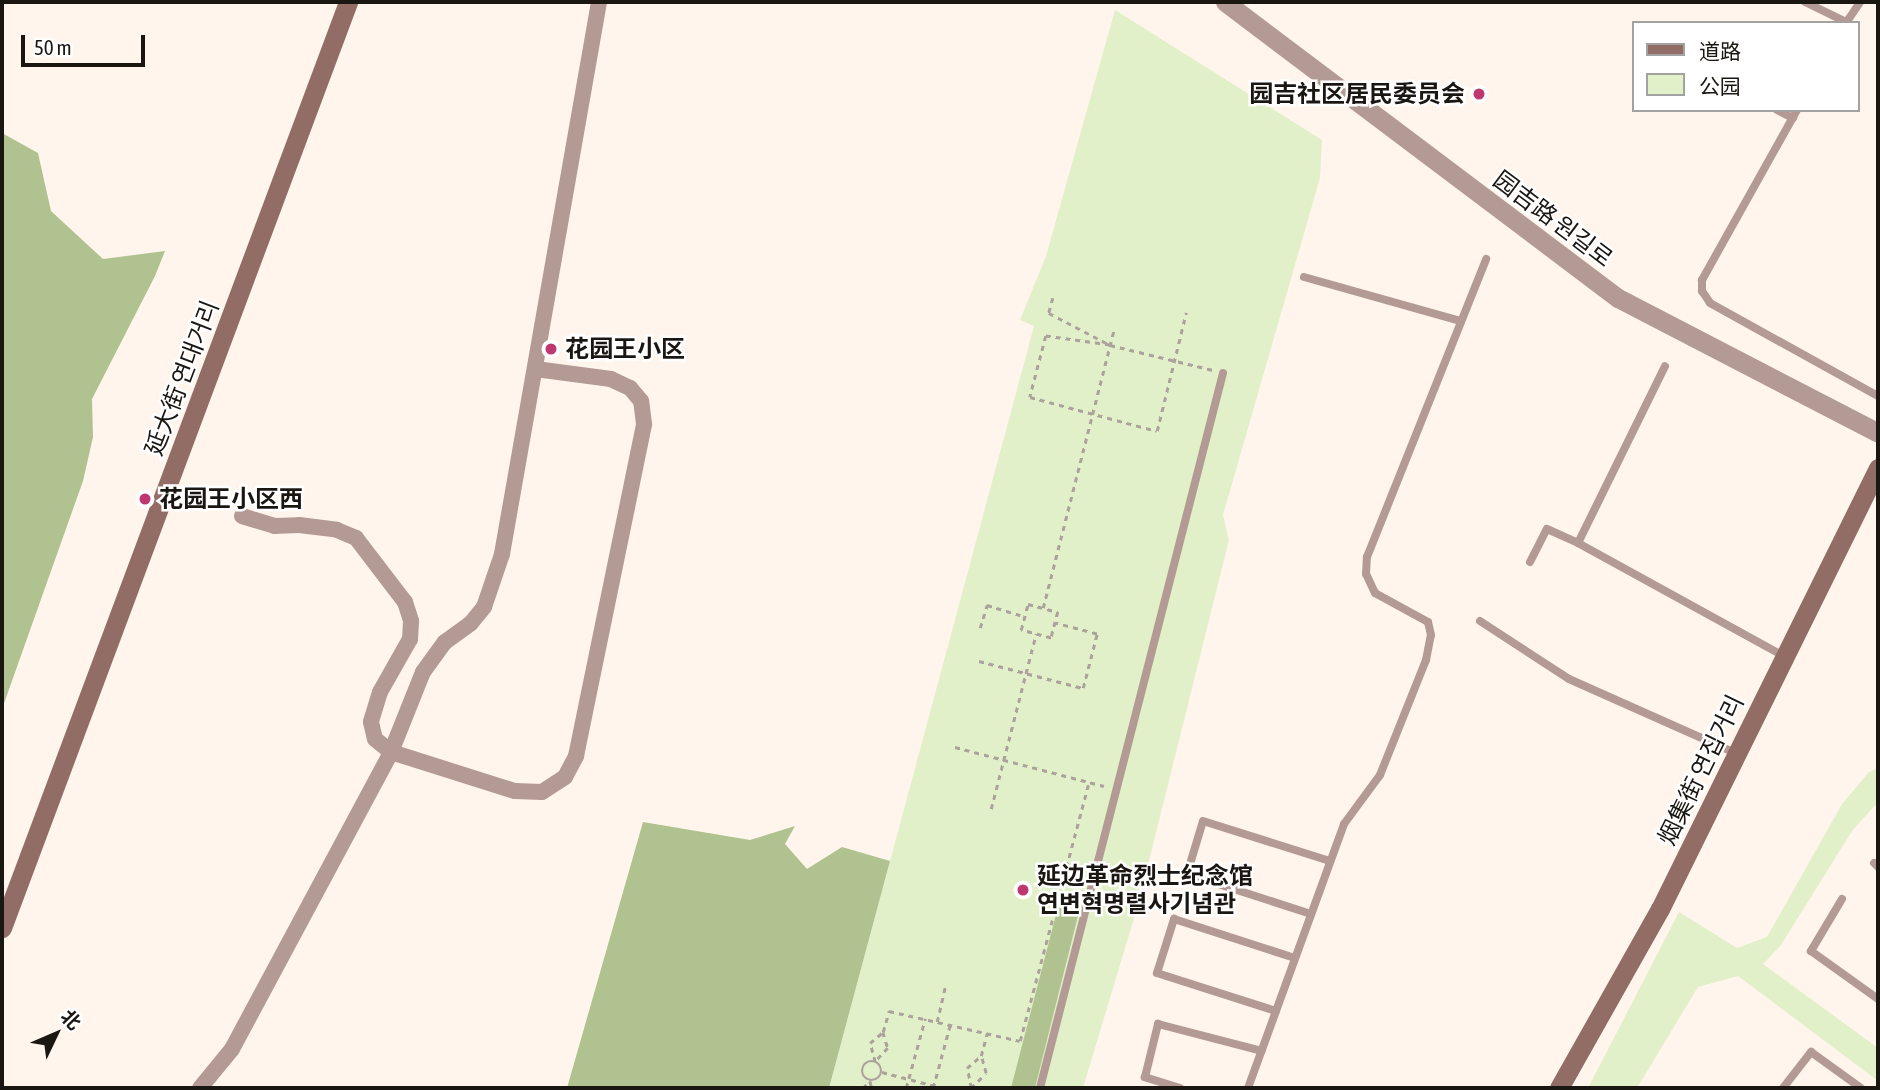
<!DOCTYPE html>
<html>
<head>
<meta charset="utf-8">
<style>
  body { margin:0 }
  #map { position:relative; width:1880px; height:1090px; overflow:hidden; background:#fff5ec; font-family:"Asap Condensed","Noto Sans SC","Noto Sans KR",sans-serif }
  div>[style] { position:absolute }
  .green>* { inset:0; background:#e1f0c9 }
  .forest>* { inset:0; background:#b0c290 }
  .path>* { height:2.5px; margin-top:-1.25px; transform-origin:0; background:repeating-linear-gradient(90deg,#aaa29b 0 5px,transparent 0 10px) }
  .path>.ring { margin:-1.25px; padding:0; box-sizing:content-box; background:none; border:2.5px solid #aaa29b; border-radius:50% }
  .service>* { height:8px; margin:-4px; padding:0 4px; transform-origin:4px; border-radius:4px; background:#b49a95 }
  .minor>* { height:16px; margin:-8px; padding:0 8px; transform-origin:8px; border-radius:8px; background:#b49a95 }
  .tertiary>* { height:19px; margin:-9.5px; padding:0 9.5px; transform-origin:9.5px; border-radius:9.5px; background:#b49a95 }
  .secondary>* { height:19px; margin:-9.5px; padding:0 9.5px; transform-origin:9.5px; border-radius:9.5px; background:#926d66 }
  .dots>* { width:19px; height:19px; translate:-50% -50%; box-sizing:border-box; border:4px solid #fff; border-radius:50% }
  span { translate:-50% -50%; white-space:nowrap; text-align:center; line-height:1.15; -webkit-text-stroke:5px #fff; paint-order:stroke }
  .poi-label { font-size:24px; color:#1a1612; font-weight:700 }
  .right { translate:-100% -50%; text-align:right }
  .left { translate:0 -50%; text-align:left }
  .street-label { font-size:24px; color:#1a1612 }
  .frame { position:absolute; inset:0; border:4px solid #1a1612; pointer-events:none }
  .legend { position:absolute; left:1632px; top:21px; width:228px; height:91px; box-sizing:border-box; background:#fff; border:2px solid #a3a2a0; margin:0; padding:9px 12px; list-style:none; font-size:21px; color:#1a1612 }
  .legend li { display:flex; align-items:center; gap:14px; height:35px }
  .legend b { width:35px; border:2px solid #a3a2a0 }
  .north { position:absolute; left:21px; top:999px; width:70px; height:70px; -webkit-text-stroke:5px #fff; paint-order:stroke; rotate:46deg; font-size:19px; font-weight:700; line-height:28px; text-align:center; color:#1a1612 }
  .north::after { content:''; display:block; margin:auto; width:24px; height:32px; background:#1a1612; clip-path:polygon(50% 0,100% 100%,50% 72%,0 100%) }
  .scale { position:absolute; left:21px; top:35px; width:124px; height:32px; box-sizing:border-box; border:4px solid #1a1612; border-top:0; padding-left:9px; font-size:21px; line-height:24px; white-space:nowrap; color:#1a1612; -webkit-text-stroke:5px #fff; paint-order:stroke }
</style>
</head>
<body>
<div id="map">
  <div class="green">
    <i style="clip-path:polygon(1115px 10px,1322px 140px,1320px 178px,1223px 515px,1229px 540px,1138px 905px,1083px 1088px,829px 1088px,1034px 326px,1020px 320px,1046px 256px)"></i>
    <i style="clip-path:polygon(1878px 768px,1878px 802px,1852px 831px,1781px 945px,1763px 964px,1878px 1048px,1878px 1081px,1738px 976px,1698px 987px,1637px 1088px,1588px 1088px,1679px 912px,1737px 948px,1767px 937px,1842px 804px,1869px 772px)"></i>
  </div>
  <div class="forest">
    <i style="clip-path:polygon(2px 133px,38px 153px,51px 211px,103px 259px,165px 251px,155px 276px,92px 399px,93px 437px,83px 481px,2px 709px)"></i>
    <i style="clip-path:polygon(643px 822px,750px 840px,795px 826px,785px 844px,807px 869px,842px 847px,890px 861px,829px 1088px,567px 1088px)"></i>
    <i style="clip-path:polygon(1058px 907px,1078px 916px,1035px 1088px,1011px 1088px)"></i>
  </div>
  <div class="path">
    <i style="left:1053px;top:298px;width:16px;rotate:105deg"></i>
    <i style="left:1049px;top:313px;width:69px;rotate:27.7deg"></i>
    <i style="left:1110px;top:345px;width:106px;rotate:13.6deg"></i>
    <i style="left:1110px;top:345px;width:65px;rotate:-172deg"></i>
    <i style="left:1046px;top:336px;width:63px;rotate:104.7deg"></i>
    <i style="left:1030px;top:397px;width:131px;rotate:15deg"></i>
    <i style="left:1157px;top:431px;width:122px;rotate:-76.2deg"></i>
    <i style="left:1028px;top:604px;width:31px;rotate:15deg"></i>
    <i style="left:1058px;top:612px;width:27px;rotate:105deg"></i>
    <i style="left:1051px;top:638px;width:31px;rotate:-165deg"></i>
    <i style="left:1021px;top:630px;width:27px;rotate:-75deg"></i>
    <i style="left:1043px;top:608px;width:288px;rotate:-75.7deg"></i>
    <i style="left:980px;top:628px;width:24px;rotate:-73deg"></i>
    <i style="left:987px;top:605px;width:39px;rotate:17deg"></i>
    <i style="left:979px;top:661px;width:107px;rotate:14.6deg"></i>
    <i style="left:1083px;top:688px;width:56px;rotate:-75.5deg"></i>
    <i style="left:1097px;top:634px;width:43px;rotate:-165.3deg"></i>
    <i style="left:955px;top:747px;width:154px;rotate:14.7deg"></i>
    <i style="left:991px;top:809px;width:181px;rotate:-75.6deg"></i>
    <i style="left:937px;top:1022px;width:39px;rotate:-77deg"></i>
    <i style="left:883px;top:1032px;width:17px;rotate:73deg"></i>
    <i style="left:888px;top:1048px;width:19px;rotate:133deg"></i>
    <i style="left:875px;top:1062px;width:20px;rotate:-105deg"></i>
    <i style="left:870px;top:1043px;width:17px;rotate:-40deg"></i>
    <i style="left:883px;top:1032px;width:22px;rotate:-74deg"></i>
    <i style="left:889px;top:1011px;width:134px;rotate:12.9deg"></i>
    <i style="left:1020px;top:1041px;width:268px;rotate:-75.1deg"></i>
    <i class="ring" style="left:862px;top:1061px;width:17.5px;height:17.5px"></i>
    <i style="left:882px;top:1072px;width:63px;rotate:14.7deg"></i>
    <i style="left:870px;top:1081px;width:7px;rotate:74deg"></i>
    <i style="left:863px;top:1088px;width:10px;rotate:-45deg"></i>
    <i style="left:906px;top:1088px;width:72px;rotate:-74.6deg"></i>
    <i style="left:933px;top:1088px;width:65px;rotate:-74.9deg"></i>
    <i style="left:971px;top:1088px;width:20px;rotate:-101deg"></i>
    <i style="left:967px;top:1068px;width:18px;rotate:-41deg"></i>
    <i style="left:981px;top:1056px;width:24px;rotate:-75deg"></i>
    <i style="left:971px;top:1088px;width:21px;rotate:-45deg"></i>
    <i style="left:986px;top:1073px;width:18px;rotate:-106deg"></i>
  </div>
  <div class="service">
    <i style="left:1805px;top:2px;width:46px;rotate:26deg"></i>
    <i style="left:1846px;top:23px;width:25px;rotate:-56deg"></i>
    <i style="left:1777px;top:110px;width:18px;rotate:27deg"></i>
    <i style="left:1797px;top:110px;width:195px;rotate:119.2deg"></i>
    <i style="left:1702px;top:280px;width:11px;rotate:90deg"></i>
    <i style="left:1702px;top:291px;width:14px;rotate:56deg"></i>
    <i style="left:1710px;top:303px;width:192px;rotate:29deg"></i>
    <i style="left:1304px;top:277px;width:163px;rotate:15.7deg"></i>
    <i style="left:1578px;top:543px;width:197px;rotate:-63.8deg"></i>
    <i style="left:1530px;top:562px;width:37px;rotate:-63deg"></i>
    <i style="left:1547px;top:529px;width:34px;rotate:24deg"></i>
    <i style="left:1578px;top:543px;width:236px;rotate:28.8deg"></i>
    <i style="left:1480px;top:621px;width:106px;rotate:33.1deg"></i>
    <i style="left:1569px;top:679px;width:182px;rotate:24deg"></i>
    <i style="left:1874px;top:863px;width:6px;rotate:45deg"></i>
    <i style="left:1842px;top:899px;width:61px;rotate:120.8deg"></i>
    <i style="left:1811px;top:951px;width:82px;rotate:35.6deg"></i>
    <i style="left:1311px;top:914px;width:130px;rotate:-162.1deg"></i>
    <i style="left:1187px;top:874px;width:55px;rotate:-73.2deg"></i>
    <i style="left:1203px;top:821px;width:133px;rotate:17.5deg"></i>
    <i style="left:1276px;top:1011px;width:125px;rotate:-162.3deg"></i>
    <i style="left:1157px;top:973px;width:57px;rotate:-72.5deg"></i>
    <i style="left:1174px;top:919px;width:127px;rotate:17.9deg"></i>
    <i style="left:1040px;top:1088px;width:738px;rotate:-75.64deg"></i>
    <i style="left:1180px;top:1088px;width:37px;rotate:-163deg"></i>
    <i style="left:1145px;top:1077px;width:55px;rotate:-76.2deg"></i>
    <i style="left:1158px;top:1024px;width:107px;rotate:14.6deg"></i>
    <i style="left:1248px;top:1088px;width:281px;rotate:-70deg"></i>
    <i style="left:1344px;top:824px;width:61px;rotate:-53.7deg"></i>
    <i style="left:1380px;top:775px;width:124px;rotate:-68.2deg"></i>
    <i style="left:1426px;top:660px;width:25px;rotate:-79deg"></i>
    <i style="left:1431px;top:635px;width:13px;rotate:-103deg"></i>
    <i style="left:1428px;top:622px;width:60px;rotate:-151.3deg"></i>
    <i style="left:1375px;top:593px;width:21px;rotate:-115deg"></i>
    <i style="left:1366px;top:574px;width:17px;rotate:-87deg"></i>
    <i style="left:1367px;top:557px;width:321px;rotate:-68.2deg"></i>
    <i style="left:1783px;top:1088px;width:46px;rotate:-52.1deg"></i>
    <i style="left:1811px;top:1052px;width:62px;rotate:35.8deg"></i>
  </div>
  <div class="minor">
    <i style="left:242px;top:516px;width:34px;rotate:17deg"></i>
    <i style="left:274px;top:526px;width:25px;rotate:-2deg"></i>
    <i style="left:299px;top:525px;width:38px;rotate:7deg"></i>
    <i style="left:337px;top:530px;width:21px;rotate:23deg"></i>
    <i style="left:356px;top:538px;width:81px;rotate:52.6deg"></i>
    <i style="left:405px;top:602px;width:20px;rotate:72deg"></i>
    <i style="left:411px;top:621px;width:18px;rotate:93deg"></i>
    <i style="left:410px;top:639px;width:61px;rotate:119.5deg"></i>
    <i style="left:380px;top:692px;width:31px;rotate:107deg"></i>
    <i style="left:371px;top:722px;width:17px;rotate:77deg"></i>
    <i style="left:375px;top:739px;width:21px;rotate:39deg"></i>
    <i style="left:391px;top:752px;width:130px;rotate:17.5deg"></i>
    <i style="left:515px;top:791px;width:27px;rotate:2deg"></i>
    <i style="left:542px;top:792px;width:27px;rotate:-33deg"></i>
    <i style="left:565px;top:777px;width:24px;rotate:-62deg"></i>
    <i style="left:576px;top:756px;width:339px;rotate:-78.4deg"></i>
    <i style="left:644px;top:424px;width:23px;rotate:-97deg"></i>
    <i style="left:641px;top:401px;width:17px;rotate:-130deg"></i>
    <i style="left:630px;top:388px;width:21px;rotate:-155deg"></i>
    <i style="left:611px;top:379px;width:76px;rotate:-172.4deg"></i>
    <i style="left:200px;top:1088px;width:50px;rotate:-50.6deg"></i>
    <i style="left:232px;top:1049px;width:337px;rotate:-61.8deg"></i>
    <i style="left:391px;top:752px;width:86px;rotate:-68.2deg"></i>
    <i style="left:423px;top:672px;width:37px;rotate:-54deg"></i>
    <i style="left:445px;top:642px;width:32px;rotate:-36deg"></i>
    <i style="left:471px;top:623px;width:21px;rotate:-51deg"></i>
    <i style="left:484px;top:607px;width:56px;rotate:-71.2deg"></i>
    <i style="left:502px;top:554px;width:560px;rotate:-80.03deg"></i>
  </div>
  <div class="tertiary">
    <i style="left:1225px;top:2px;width:492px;rotate:37deg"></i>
    <i style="left:1618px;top:298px;width:293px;rotate:27.4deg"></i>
  </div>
  <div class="secondary">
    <i style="left:2px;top:928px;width:989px;rotate:-69.51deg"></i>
    <i style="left:1559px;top:1088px;width:206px;rotate:-60.6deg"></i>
    <i style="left:1660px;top:909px;width:492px;rotate:-63.7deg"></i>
  </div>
  <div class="dots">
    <i style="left:1479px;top:94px;background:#c0366f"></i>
    <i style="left:551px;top:349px;background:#c0366f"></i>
    <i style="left:145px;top:499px;background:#c0366f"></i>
    <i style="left:1023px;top:890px;background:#c0366f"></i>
  </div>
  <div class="poi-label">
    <span class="right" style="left:1465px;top:94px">园吉社区居民委员会</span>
    <span class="left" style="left:565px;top:349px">花园王小区</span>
    <span class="left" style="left:159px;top:499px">花园王小区西</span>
    <span class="left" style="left:1037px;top:890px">延边革命烈士纪念馆<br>연변혁명렬사기념관</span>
  </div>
  <div class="street-label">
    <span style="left:1553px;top:219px;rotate:37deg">园吉路 원길로</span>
    <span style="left:182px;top:378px;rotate:-69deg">延大街 연대거리</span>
    <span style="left:1701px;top:770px;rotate:-64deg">烟集街 연집거리</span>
  </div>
  <div class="frame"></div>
  <ul class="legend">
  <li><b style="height:9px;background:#926d66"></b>道路</li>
  <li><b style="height:19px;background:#e1f0c9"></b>公园</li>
  </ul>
  <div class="north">北</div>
  <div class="scale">50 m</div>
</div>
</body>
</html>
